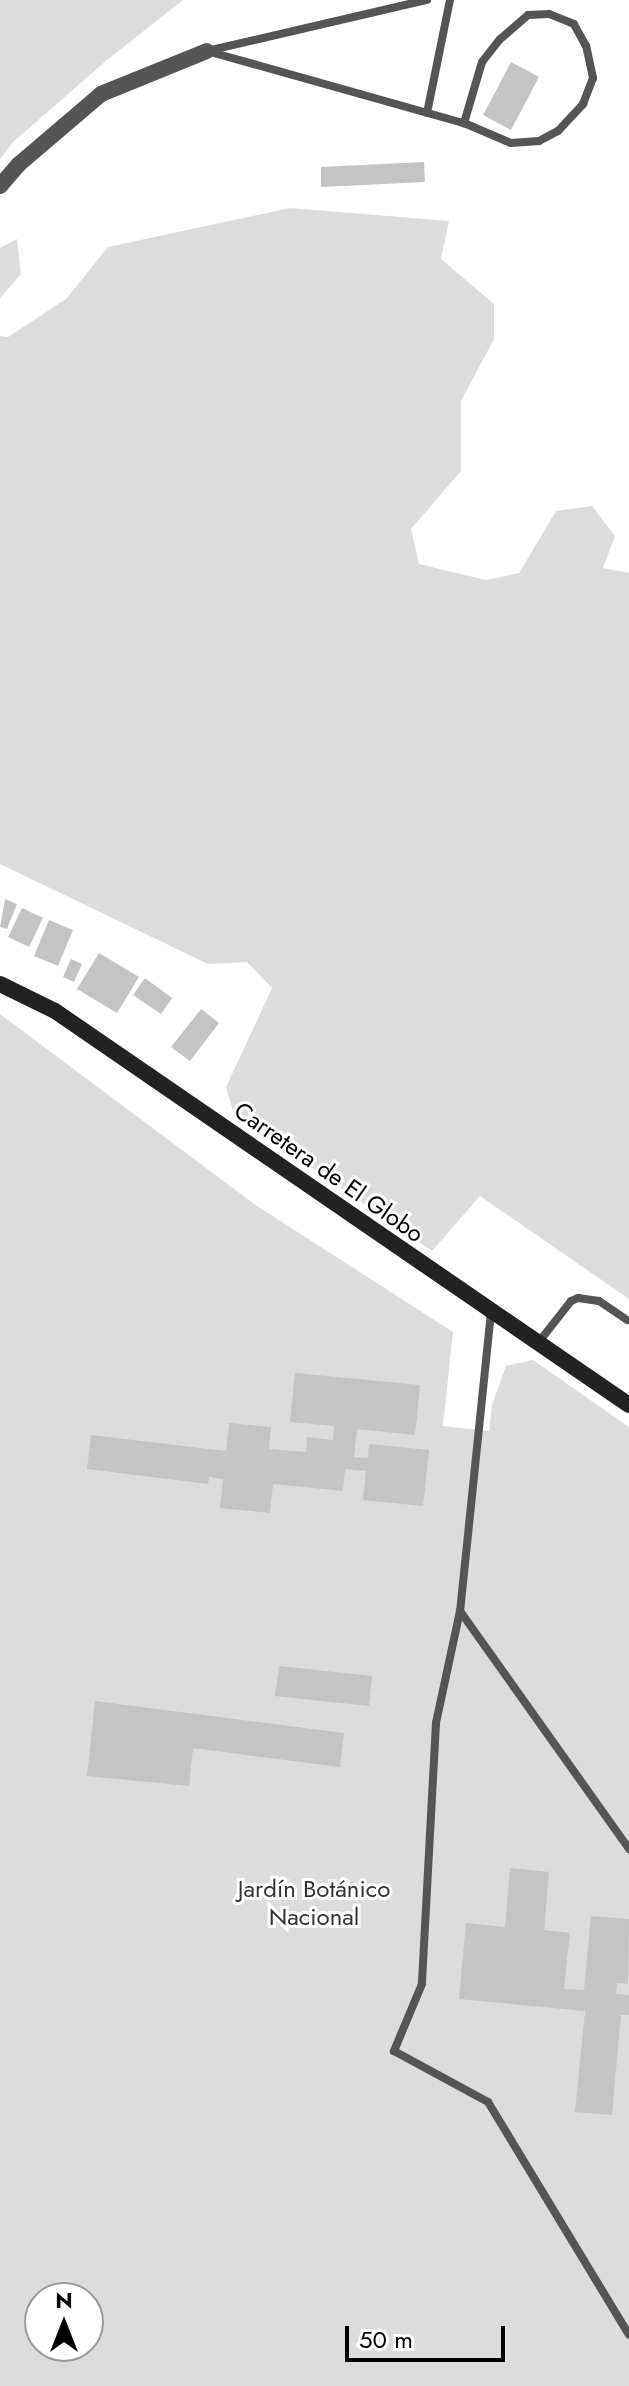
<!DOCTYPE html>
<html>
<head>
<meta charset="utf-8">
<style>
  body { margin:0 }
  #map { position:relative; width:629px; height:2386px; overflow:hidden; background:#fff; font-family:Jost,sans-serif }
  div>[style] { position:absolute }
  .green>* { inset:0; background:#dcdcdc }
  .building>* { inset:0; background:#c4c4c4 }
  .lane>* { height:8px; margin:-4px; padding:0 4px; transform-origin:4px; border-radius:4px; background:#555 }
  .street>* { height:16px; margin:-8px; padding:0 8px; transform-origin:8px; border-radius:8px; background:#555 }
  .secondary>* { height:16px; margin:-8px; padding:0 8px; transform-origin:8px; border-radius:8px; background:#222 }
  span { translate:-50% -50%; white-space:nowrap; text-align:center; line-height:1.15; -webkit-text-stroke:6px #fff; paint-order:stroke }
  .street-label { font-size:24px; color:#000 }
  .park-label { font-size:24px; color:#333 }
  .north { position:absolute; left:24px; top:2282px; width:80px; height:80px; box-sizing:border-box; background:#fff; border:2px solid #999; border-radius:50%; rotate:0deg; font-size:22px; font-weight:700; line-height:32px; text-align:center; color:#000 }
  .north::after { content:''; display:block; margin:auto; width:28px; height:36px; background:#000; clip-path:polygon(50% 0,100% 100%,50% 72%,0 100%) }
  .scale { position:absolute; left:345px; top:2326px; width:160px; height:36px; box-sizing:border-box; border:4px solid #000; border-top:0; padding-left:10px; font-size:24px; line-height:28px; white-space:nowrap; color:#000; -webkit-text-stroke:6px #fff; paint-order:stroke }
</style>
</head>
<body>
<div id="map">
  <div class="green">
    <i style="clip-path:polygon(0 0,183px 0,107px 60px,12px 143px,0 159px)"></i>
    <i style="clip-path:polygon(290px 208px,449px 221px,441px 259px,494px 304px,494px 339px,461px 401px,461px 471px,411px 529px,419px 564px,486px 580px,519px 573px,556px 511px,592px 506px,615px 536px,603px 568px,629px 573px,629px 1299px,480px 1196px,432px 1251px,234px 1114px,226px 1087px,272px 988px,247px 962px,208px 964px,0 864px,0 336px,8px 337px,66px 299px,108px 247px)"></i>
    <i style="clip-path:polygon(17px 239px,21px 274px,0 298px,0 248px)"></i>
    <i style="clip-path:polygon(evenodd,0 1014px,257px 1206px,453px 1332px,443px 1426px,489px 1431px,492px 1405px,506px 1366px,533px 1360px,629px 1427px,629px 2386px,0 2386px,0 1014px,40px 2298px,88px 2298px,88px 2346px,40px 2346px,40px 2298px)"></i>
  </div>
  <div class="building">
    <i style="clip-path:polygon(511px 62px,539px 77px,511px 130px,483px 115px)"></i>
    <i style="clip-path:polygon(424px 162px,425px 182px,321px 187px,321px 167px)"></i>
    <i style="clip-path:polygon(5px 899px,17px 904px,7px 929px,0 927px)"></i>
    <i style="clip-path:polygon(22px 908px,43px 918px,29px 947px,8px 937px)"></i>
    <i style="clip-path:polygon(49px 920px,73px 930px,58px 966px,34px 956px)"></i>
    <i style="clip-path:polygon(99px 953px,139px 977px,117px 1013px,77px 989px)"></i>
    <i style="clip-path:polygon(71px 959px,82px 964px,74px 982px,63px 977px)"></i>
    <i style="clip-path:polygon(145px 978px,172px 998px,161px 1014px,133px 995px)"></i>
    <i style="clip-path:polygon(201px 1009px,219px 1023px,190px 1061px,171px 1047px)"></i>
    <i style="clip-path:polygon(295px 1373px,420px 1385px,415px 1435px,357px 1429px,354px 1457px,368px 1458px,369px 1444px,429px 1450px,423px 1506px,363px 1500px,366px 1471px,345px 1469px,343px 1491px,273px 1484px,270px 1513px,220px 1508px,223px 1479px,209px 1477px,208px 1484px,87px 1469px,91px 1435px,226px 1451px,229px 1423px,271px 1427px,269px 1449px,306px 1452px,307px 1437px,333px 1440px,334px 1426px,290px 1422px)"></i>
    <i style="clip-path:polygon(279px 1666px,372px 1676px,369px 1706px,275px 1696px)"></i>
    <i style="clip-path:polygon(95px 1701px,344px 1733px,340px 1767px,193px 1748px,189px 1786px,87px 1776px)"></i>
    <i style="clip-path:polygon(510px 1868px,549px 1872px,544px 1930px,570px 1933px,564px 1989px,584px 1990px,591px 1916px,629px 1919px,628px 1984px,617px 1983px,616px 1994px,629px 1995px,629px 2015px,621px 2015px,612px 2115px,575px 2112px,585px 2011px,459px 1999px,466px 1923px,505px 1927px)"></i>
  </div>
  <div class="lane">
    <i style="left:207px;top:51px;width:267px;rotate:15.7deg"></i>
    <i style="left:464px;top:123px;width:51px;rotate:23.1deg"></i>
    <i style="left:511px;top:143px;width:28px;rotate:-4deg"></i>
    <i style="left:539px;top:141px;width:21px;rotate:-28deg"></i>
    <i style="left:558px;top:131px;width:37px;rotate:-47deg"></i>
    <i style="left:583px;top:104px;width:28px;rotate:-69deg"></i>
    <i style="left:593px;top:78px;width:33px;rotate:-102deg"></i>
    <i style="left:586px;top:46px;width:25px;rotate:-119deg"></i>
    <i style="left:574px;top:24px;width:27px;rotate:-158deg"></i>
    <i style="left:549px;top:14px;width:21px;rotate:177deg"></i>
    <i style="left:528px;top:15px;width:37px;rotate:139deg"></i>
    <i style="left:500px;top:39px;width:29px;rotate:128deg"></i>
    <i style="left:482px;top:62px;width:64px;rotate:106.4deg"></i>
    <i style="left:207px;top:51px;width:226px;rotate:-13.1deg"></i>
    <i style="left:427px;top:113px;width:115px;rotate:-78.5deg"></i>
    <i style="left:491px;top:1312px;width:301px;rotate:95.9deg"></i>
    <i style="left:460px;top:1611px;width:115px;rotate:102.1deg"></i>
    <i style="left:436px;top:1723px;width:261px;rotate:93.1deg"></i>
    <i style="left:422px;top:1984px;width:73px;rotate:112.7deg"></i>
    <i style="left:394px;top:2051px;width:107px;rotate:28.5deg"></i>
    <i style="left:488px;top:2102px;width:272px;rotate:58.8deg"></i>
    <i style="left:538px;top:1343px;width:53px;rotate:-51.8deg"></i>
    <i style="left:571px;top:1301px;width:8px;rotate:-23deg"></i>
    <i style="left:578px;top:1298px;width:21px;rotate:8deg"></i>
    <i style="left:599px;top:1301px;width:34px;rotate:34deg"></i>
    <i style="left:460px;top:1611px;width:292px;rotate:54.6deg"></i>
  </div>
  <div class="street">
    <i style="left:0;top:186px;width:28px;rotate:-49deg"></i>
    <i style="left:18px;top:165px;width:109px;rotate:-40.5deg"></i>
    <i style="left:101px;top:94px;width:114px;rotate:-22.1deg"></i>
  </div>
  <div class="secondary">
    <i style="left:0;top:984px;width:61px;rotate:26.1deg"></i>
    <i style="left:55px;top:1011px;width:696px;rotate:34.47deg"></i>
  </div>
  <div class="street-label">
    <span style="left:329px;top:1172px;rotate:35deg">Carretera de El Globo</span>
  </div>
  <div class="park-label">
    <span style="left:314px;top:1903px">Jardín Botánico<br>Nacional</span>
  </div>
  <div class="north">N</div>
  <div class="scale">50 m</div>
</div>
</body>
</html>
